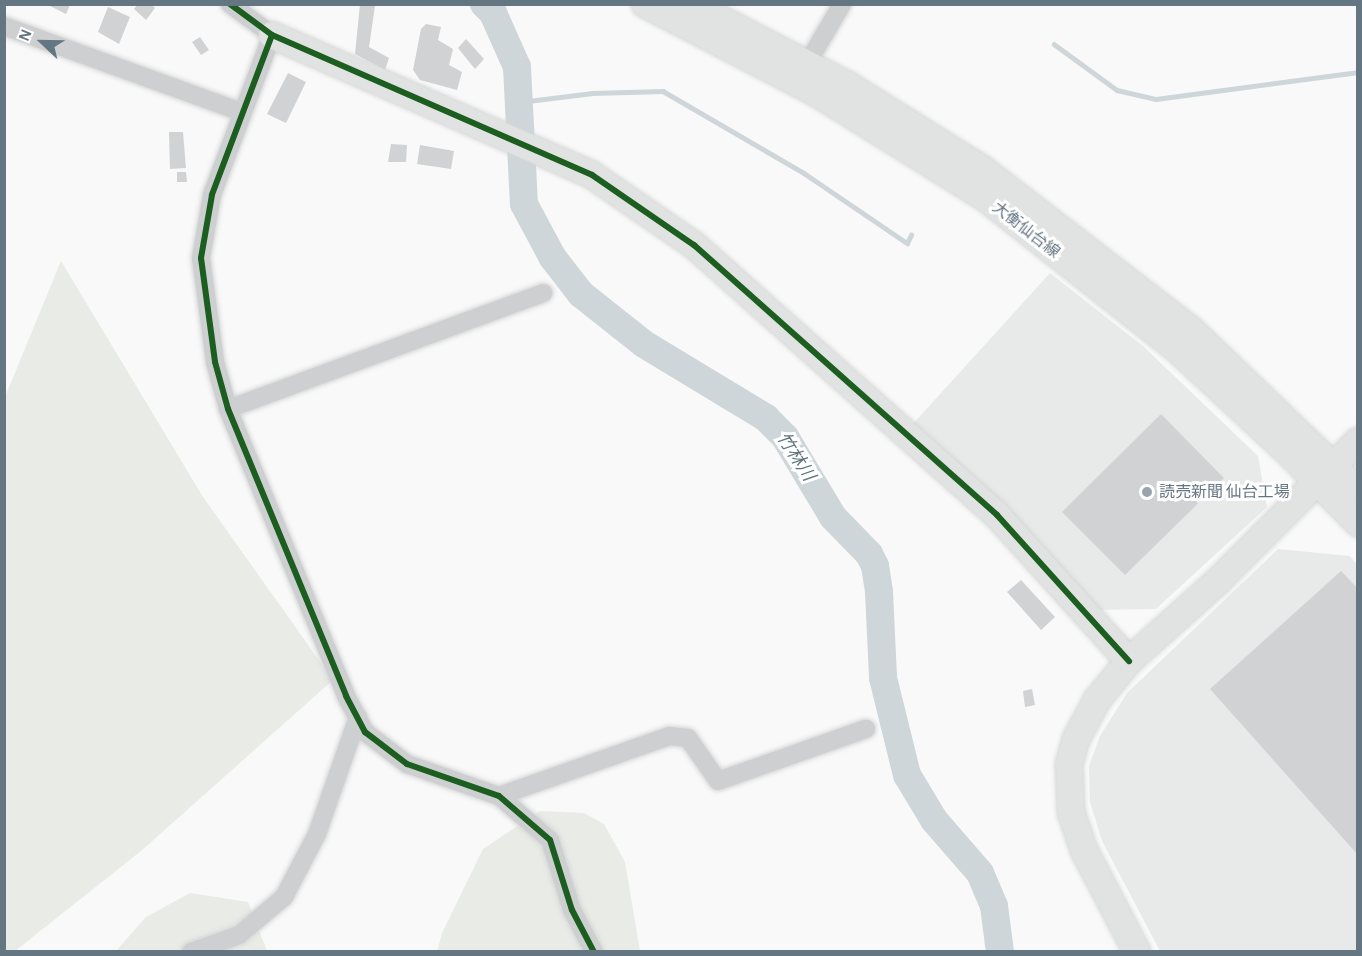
<!DOCTYPE html>
<html>
<head>
<meta charset="utf-8">
<style>
  body { margin:0 }
  #map { position:relative; width:1362px; height:956px; overflow:hidden; background:#f9f9f9; font-family:"Alegreya Sans","Noto Sans JP",sans-serif }
  div>[style] { position:absolute }
  .built>* { inset:0; background:#e8e9e9 }
  .green>* { inset:0; background:#e8ebe6 }
  .stream>* { height:4.5px; margin:-2.25px; padding:0 2.25px; transform-origin:2.25px; border-radius:2.25px; background:#ced6d9 }
  .river>* { height:28px; margin:-14px; padding:0 14px; transform-origin:14px; border-radius:14px; background:#ced6d9 }
  .building>* { inset:0; background:#d0d2d3 }
  .roads { filter:drop-shadow(0 0 2px #d5d6d7) drop-shadow(0 0 2px #d5d6d7) }
  .street>* { height:18px; margin:-9px; padding:0 9px; transform-origin:9px; border-radius:9px; background:#cecfd0 }
  .secondary>* { height:26px; margin:-13px; padding:0 13px; transform-origin:13px; border-radius:13px; background:#e1e2e2 }
  .cycleway>* { height:6px; margin:-3px; padding:0 3px; transform-origin:3px; border-radius:3px; background:#1b5e20 }
  .dots>* { width:16px; height:16px; translate:-50% -50%; box-sizing:border-box; border:3px solid #fff; border-radius:50% }
  span { translate:-50% -50%; white-space:nowrap; text-align:center; line-height:1.15; -webkit-text-stroke:6px #fff; paint-order:stroke }
  .street-label { font-size:16px; color:#657683 }
  .poi-label { font-size:16px; color:#657683 }
  .left { translate:0 -50%; text-align:left }
  .water-label { font-size:18px; color:#60757c; font-style:italic }
  .frame { position:absolute; inset:0; border:6px solid #657683; pointer-events:none }
  .north { position:absolute; left:12px; top:12px; width:60px; height:60px; -webkit-text-stroke:4px #fff; paint-order:stroke; rotate:292deg; font-size:16px; font-weight:700; line-height:24px; text-align:center; color:#657683 }
  .north::after { content:''; display:block; margin:auto; width:21px; height:27px; background:#657683; clip-path:polygon(50% 0,100% 100%,50% 72%,0 100%) }
</style>
</head>
<body>
<div id="map">
  <div class="built">
    <i style="clip-path:polygon(1050px 273px,1144px 347px,1258px 456px,1267px 507px,1156px 609px,1096px 610px,912px 425px)"></i>
    <i style="clip-path:polygon(1278px 549px,1350px 556px,1357px 565px,1357px 951px,1160px 951px,1102px 841px,1090px 802px,1089px 766px,1100px 736px,1127px 693px)"></i>
  </div>
  <div class="green">
    <i style="clip-path:polygon(61px 261px,203px 497px,333px 680px,141px 851px,15px 951px,5px 952px,5px 397px)"></i>
    <i style="clip-path:polygon(540px 811px,584px 813px,604px 824px,625px 862px,640px 951px,437px 952px,442px 933px,483px 849px)"></i>
    <i style="clip-path:polygon(190px 893px,248px 902px,267px 951px,115px 952px,146px 917px)"></i>
  </div>
  <div class="stream">
    <i style="left:1054px;top:44px;width:78px;rotate:36.1deg"></i>
    <i style="left:1117px;top:90px;width:40px;rotate:13deg"></i>
    <i style="left:1156px;top:99px;width:204px;rotate:-7.6deg"></i>
    <i style="left:520px;top:102px;width:73px;rotate:-7.1deg"></i>
    <i style="left:592px;top:93px;width:71px;rotate:-1.6deg"></i>
    <i style="left:663px;top:91px;width:163px;rotate:30.2deg"></i>
    <i style="left:804px;top:173px;width:125px;rotate:34.2deg"></i>
    <i style="left:907px;top:243px;width:9px;rotate:-63deg"></i>
  </div>
  <div class="river">
    <i style="left:484px;top:4px;width:13px;rotate:45deg"></i>
    <i style="left:493px;top:13px;width:59px;rotate:66deg"></i>
    <i style="left:517px;top:67px;width:137px;rotate:87.1deg"></i>
    <i style="left:524px;top:204px;width:61px;rotate:61.8deg"></i>
    <i style="left:553px;top:258px;width:46px;rotate:52.1deg"></i>
    <i style="left:581px;top:294px;width:80px;rotate:38.4deg"></i>
    <i style="left:644px;top:344px;width:143px;rotate:31.2deg"></i>
    <i style="left:766px;top:418px;width:27px;rotate:45deg"></i>
    <i style="left:785px;top:437px;width:93px;rotate:59deg"></i>
    <i style="left:833px;top:517px;width:52px;rotate:45.8deg"></i>
    <i style="left:869px;top:554px;width:13px;rotate:63deg"></i>
    <i style="left:875px;top:566px;width:26px;rotate:81deg"></i>
    <i style="left:879px;top:592px;width:86px;rotate:87.3deg"></i>
    <i style="left:883px;top:678px;width:100px;rotate:76.1deg"></i>
    <i style="left:907px;top:775px;width:52px;rotate:59deg"></i>
    <i style="left:934px;top:820px;width:70px;rotate:49deg"></i>
    <i style="left:980px;top:873px;width:36px;rotate:67deg"></i>
    <i style="left:994px;top:906px;width:46px;rotate:82.6deg"></i>
  </div>
  <div class="building">
    <i style="clip-path:polygon(138px 4px,151px 4px,155px 8px,146px 20px,134px 9px)"></i>
    <i style="clip-path:polygon(360px 4px,375px 6px,369px 47px,389px 58px,385px 70px,355px 54px)"></i>
    <i style="clip-path:polygon(48px 5px,70px 5px,66px 14px)"></i>
    <i style="clip-path:polygon(108px 7px,130px 17px,119px 44px,98px 32px)"></i>
    <i style="clip-path:polygon(426px 24px,441px 27px,438px 40px,453px 49px,449px 65px,462px 72px,457px 90px,420px 80px,413px 70px,421px 29px)"></i>
    <i style="clip-path:polygon(200px 37px,209px 50px,201px 55px,192px 42px)"></i>
    <i style="clip-path:polygon(466px 39px,484px 59px,475px 69px,458px 48px)"></i>
    <i style="clip-path:polygon(288px 73px,306px 82px,286px 123px,267px 114px)"></i>
    <i style="clip-path:polygon(169px 132px,183px 132px,186px 168px,170px 169px)"></i>
    <i style="clip-path:polygon(391px 144px,407px 145px,406px 162px,388px 162px)"></i>
    <i style="clip-path:polygon(420px 145px,454px 151px,451px 169px,417px 164px)"></i>
    <i style="clip-path:polygon(177px 172px,186px 172px,187px 182px,177px 182px)"></i>
    <i style="clip-path:polygon(1161px 414px,1224px 478px,1125px 575px,1062px 512px)"></i>
    <i style="clip-path:polygon(1341px 571px,1358px 589px,1358px 855px,1210px 689px)"></i>
    <i style="clip-path:polygon(1021px 580px,1055px 617px,1041px 630px,1007px 592px)"></i>
    <i style="clip-path:polygon(1032px 689px,1035px 705px,1025px 707px,1023px 691px)"></i>
  </div>
  <div class="roads">
    <div class="street">
      <i style="left:230px;top:4px;width:52px;rotate:36.4deg"></i>
      <i style="left:272px;top:35px;width:171px;rotate:110.6deg"></i>
      <i style="left:212px;top:195px;width:64px;rotate:99.9deg"></i>
      <i style="left:201px;top:258px;width:105px;rotate:82.3deg"></i>
      <i style="left:215px;top:362px;width:49px;rotate:74.5deg"></i>
      <i style="left:228px;top:409px;width:310px;rotate:67.6deg"></i>
      <i style="left:346px;top:696px;width:41px;rotate:62.2deg"></i>
      <i style="left:365px;top:732px;width:53px;rotate:37.3deg"></i>
      <i style="left:407px;top:764px;width:97px;rotate:19.2deg"></i>
      <i style="left:499px;top:796px;width:67px;rotate:40.8deg"></i>
      <i style="left:550px;top:840px;width:73px;rotate:72.6deg"></i>
      <i style="left:572px;top:910px;width:47px;rotate:62.4deg"></i>
      <i style="left:4px;top:26px;width:252px;rotate:19.9deg"></i>
      <i style="left:807px;top:64px;width:69px;rotate:-59.7deg"></i>
      <i style="left:228px;top:409px;width:336px;rotate:-20.2deg"></i>
      <i style="left:499px;top:796px;width:180px;rotate:-19.4deg"></i>
      <i style="left:669px;top:736px;width:19px;rotate:6deg"></i>
      <i style="left:688px;top:738px;width:52px;rotate:55.1deg"></i>
      <i style="left:718px;top:781px;width:157px;rotate:-19.4deg"></i>
      <i style="left:191px;top:952px;width:51px;rotate:-19.5deg"></i>
      <i style="left:239px;top:935px;width:59px;rotate:-40.2deg"></i>
      <i style="left:284px;top:897px;width:71px;rotate:-62.4deg"></i>
      <i style="left:317px;top:834px;width:124px;rotate:-70.7deg"></i>
    </div>
    <div class="secondary">
      <i style="left:645px;top:4px;width:194px;rotate:27.4deg"></i>
      <i style="left:817px;top:93px;width:199px;rotate:31.9deg"></i>
      <i style="left:986px;top:198px;width:241px;rotate:38.3deg"></i>
      <i style="left:1175px;top:347px;width:151px;rotate:42.9deg"></i>
      <i style="left:1286px;top:450px;width:103px;rotate:45.4deg"></i>
      <i style="left:691px;top:4px;width:178px;rotate:27.4deg"></i>
      <i style="left:849px;top:86px;width:157px;rotate:32deg"></i>
      <i style="left:982px;top:169px;width:264px;rotate:37.6deg"></i>
      <i style="left:1191px;top:330px;width:231px;rotate:43.8deg"></i>
      <i style="left:272px;top:35px;width:349px;rotate:23.6deg"></i>
      <i style="left:592px;top:175px;width:124px;rotate:34.5deg"></i>
      <i style="left:694px;top:245px;width:406px;rotate:41.7deg"></i>
      <i style="left:997px;top:515px;width:197px;rotate:47.9deg"></i>
      <i style="left:1137px;top:952px;width:115px;rotate:-117.5deg"></i>
      <i style="left:1084px;top:850px;width:39px;rotate:-109deg"></i>
      <i style="left:1071px;top:813px;width:49px;rotate:-92.3deg"></i>
      <i style="left:1069px;top:764px;width:26px;rotate:-74deg"></i>
      <i style="left:1076px;top:739px;width:44px;rotate:-61.7deg"></i>
      <i style="left:1097px;top:700px;width:50px;rotate:-50.6deg"></i>
      <i style="left:1129px;top:661px;width:118px;rotate:-41.9deg"></i>
      <i style="left:1217px;top:582px;width:199px;rotate:-45deg"></i>
    </div>
  </div>
  <div class="cycleway">
    <i style="left:230px;top:4px;width:52px;rotate:36.4deg"></i>
    <i style="left:272px;top:35px;width:171px;rotate:110.6deg"></i>
    <i style="left:212px;top:195px;width:64px;rotate:99.9deg"></i>
    <i style="left:201px;top:258px;width:105px;rotate:82.3deg"></i>
    <i style="left:215px;top:362px;width:49px;rotate:74.5deg"></i>
    <i style="left:228px;top:409px;width:310px;rotate:67.6deg"></i>
    <i style="left:346px;top:696px;width:41px;rotate:62.2deg"></i>
    <i style="left:365px;top:732px;width:53px;rotate:37.3deg"></i>
    <i style="left:407px;top:764px;width:97px;rotate:19.2deg"></i>
    <i style="left:499px;top:796px;width:67px;rotate:40.8deg"></i>
    <i style="left:550px;top:840px;width:73px;rotate:72.6deg"></i>
    <i style="left:572px;top:910px;width:47px;rotate:62.4deg"></i>
    <i style="left:272px;top:35px;width:349px;rotate:23.6deg"></i>
    <i style="left:592px;top:175px;width:124px;rotate:34.5deg"></i>
    <i style="left:694px;top:245px;width:406px;rotate:41.7deg"></i>
    <i style="left:997px;top:515px;width:197px;rotate:47.9deg"></i>
  </div>
  <div class="dots">
    <i style="left:1147px;top:492px;background:#99a4ac"></i>
  </div>
  <div class="street-label">
    <span style="left:1026px;top:230px;rotate:38deg">大衡仙台線</span>
  </div>
  <div class="poi-label">
    <span class="left" style="left:1159px;top:492px">読売新聞 仙台工場</span>
  </div>
  <div class="water-label">
    <span style="left:795px;top:457px;rotate:57deg">竹林川</span>
  </div>
  <div class="frame"></div>
  <div class="north">N</div>
</div>
</body>
</html>
